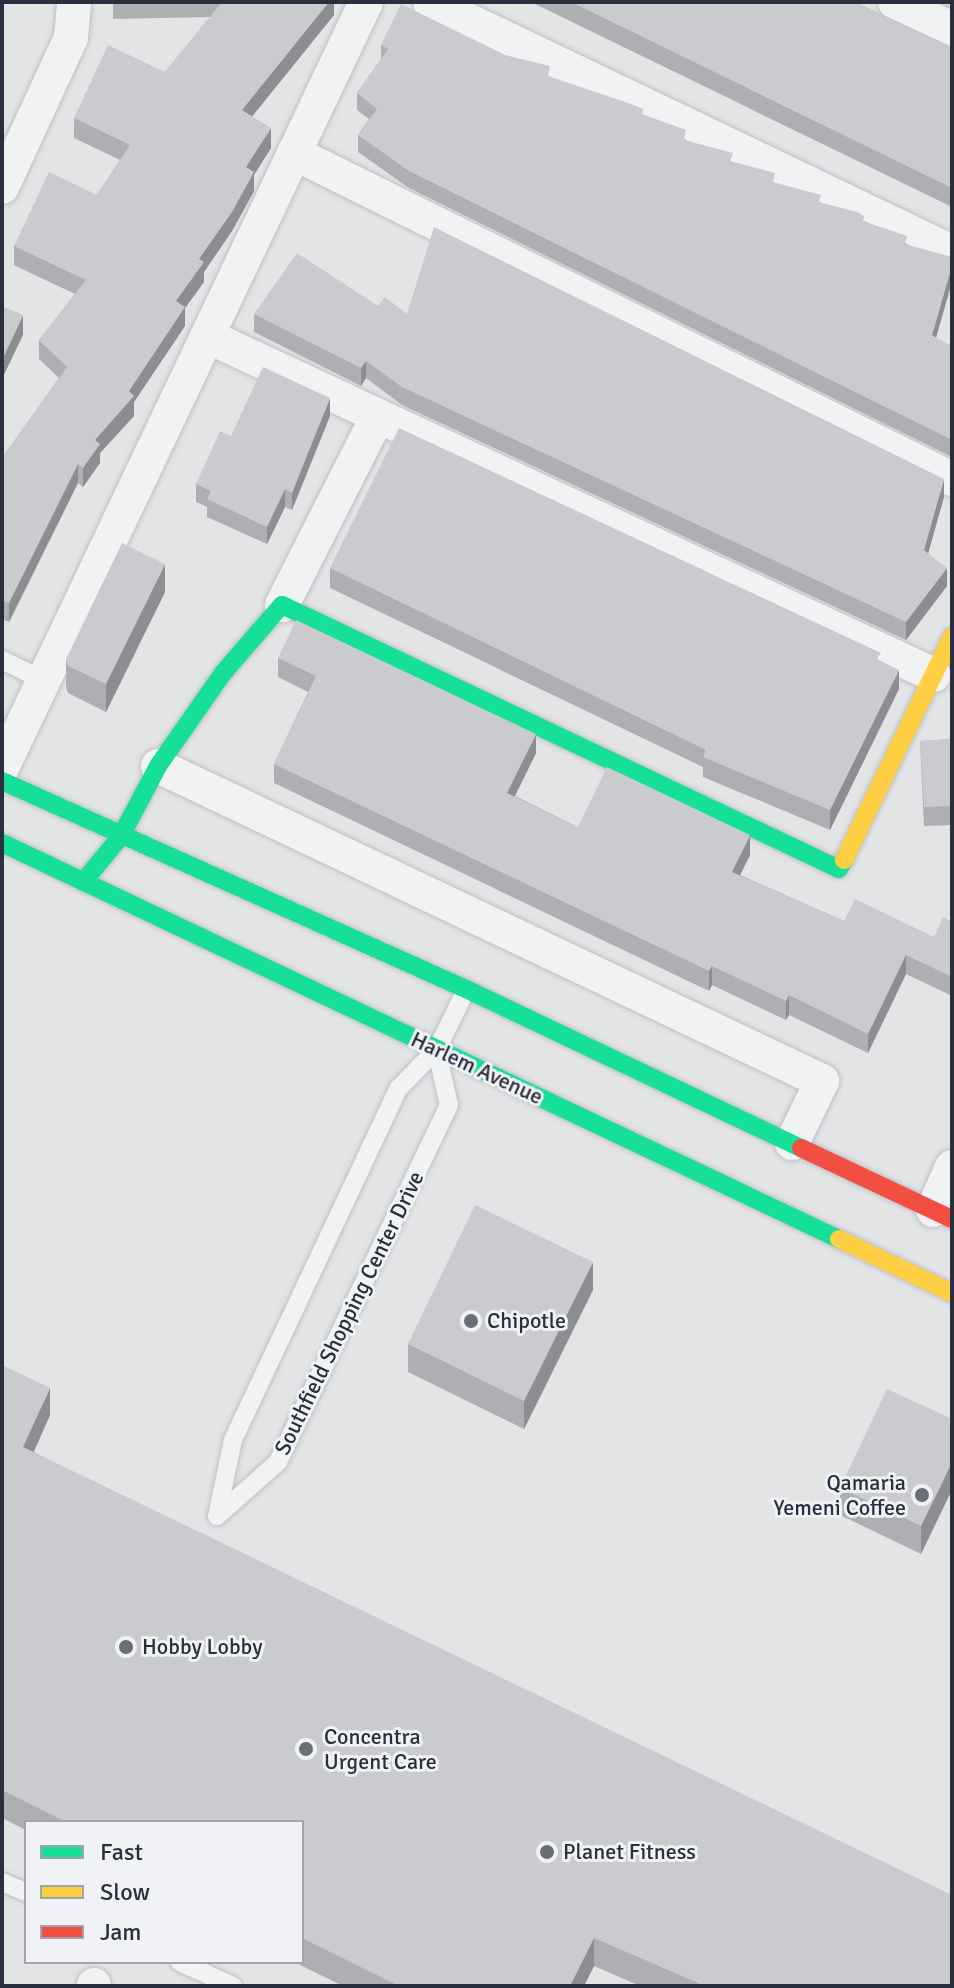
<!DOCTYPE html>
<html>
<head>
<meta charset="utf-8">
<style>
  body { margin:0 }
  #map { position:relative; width:954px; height:1988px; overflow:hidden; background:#e2e4e6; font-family:Signika,sans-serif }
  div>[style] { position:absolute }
  .roads { filter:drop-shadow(0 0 2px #bfc0c3) drop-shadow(0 0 2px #bfc0c3) }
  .lane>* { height:18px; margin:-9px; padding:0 9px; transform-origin:9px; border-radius:9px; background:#f1f2f4 }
  .street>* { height:34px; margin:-17px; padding:0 17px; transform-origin:17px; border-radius:17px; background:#f1f2f4 }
  .fast>* { height:18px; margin:-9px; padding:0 9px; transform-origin:9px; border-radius:9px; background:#16e098 }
  .slow>* { height:18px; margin:-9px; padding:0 9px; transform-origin:9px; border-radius:9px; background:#ffcf43 }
  .jam>* { height:18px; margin:-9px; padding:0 9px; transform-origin:9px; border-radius:9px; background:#f24e42 }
  .wall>* { inset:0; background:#adafb2 }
  .shaded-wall>* { inset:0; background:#8d8e91 }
  .building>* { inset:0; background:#c9cbcf }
  .dots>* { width:22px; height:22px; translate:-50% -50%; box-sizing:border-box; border:4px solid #f0f2f6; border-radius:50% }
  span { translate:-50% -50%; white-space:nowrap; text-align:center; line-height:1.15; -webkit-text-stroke:6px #f0f2f6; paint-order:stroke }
  .street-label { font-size:22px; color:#2a2f3f }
  .poi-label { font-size:22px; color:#2a2f3f }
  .left { translate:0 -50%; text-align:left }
  .right { translate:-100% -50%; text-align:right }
  .frame { position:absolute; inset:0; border:4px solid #2a2f3f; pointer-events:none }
  .legend { position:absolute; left:24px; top:1820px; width:280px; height:144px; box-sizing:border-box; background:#f0f2f6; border:2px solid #a1a4ad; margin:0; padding:10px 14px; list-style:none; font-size:24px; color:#2a2f3f }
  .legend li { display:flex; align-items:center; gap:16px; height:40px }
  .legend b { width:40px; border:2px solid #a1a4ad }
</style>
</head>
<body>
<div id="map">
  <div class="roads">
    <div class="lane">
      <i style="left:2px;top:660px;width:46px;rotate:26deg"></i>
      <i style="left:437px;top:1052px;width:54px;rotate:77.2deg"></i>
      <i style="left:449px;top:1105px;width:396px;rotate:115.6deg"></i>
      <i style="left:278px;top:1462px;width:81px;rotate:138.5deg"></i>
      <i style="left:217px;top:1516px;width:78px;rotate:-78.1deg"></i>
      <i style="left:233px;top:1440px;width:389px;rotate:-64.8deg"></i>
      <i style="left:399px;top:1088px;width:54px;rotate:-45.7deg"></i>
      <i style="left:437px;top:1049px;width:66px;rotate:-63.8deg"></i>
      <i style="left:2px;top:1882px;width:26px;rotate:23deg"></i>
      <i style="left:180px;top:1962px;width:58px;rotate:24.4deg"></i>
    </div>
    <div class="street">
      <i style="left:430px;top:2px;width:579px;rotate:25.59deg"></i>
      <i style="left:895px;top:2px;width:63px;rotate:25.3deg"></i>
      <i style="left:294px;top:153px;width:734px;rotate:26.36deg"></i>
      <i style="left:2px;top:187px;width:164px;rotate:-65.2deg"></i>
      <i style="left:71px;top:38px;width:36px;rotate:-85deg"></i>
      <i style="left:207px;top:336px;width:802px;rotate:25deg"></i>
      <i style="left:282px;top:605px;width:212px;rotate:-63.1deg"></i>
      <i style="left:158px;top:766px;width:735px;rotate:25.38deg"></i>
      <i style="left:822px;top:1081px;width:69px;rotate:115.8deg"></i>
      <i style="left:2px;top:768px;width:848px;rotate:-64.58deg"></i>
      <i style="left:933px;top:1210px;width:47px;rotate:-66.2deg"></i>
      <i style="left:94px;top:1986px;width:1px;rotate:-90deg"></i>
    </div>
    <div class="fast">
      <i style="left:2px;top:781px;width:508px;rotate:24.15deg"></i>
      <i style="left:466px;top:989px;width:371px;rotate:25.4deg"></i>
      <i style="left:2px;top:843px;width:926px;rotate:25.32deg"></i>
      <i style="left:83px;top:882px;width:60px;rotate:-50.4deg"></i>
      <i style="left:121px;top:836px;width:79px;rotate:-62.1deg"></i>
      <i style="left:158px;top:766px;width:113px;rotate:-55deg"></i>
      <i style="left:223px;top:673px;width:90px;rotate:-49.1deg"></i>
      <i style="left:282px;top:605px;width:616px;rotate:25.36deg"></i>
      <i style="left:839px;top:869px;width:10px;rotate:-61deg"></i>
    </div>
    <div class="slow">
      <i style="left:844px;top:860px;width:248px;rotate:-64.2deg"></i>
      <i style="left:839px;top:1239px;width:125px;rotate:25.5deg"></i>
    </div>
    <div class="jam">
      <i style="left:801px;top:1148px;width:167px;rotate:25.2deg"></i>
    </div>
  </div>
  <div class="wall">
    <i style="clip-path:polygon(113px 2px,334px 2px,334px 15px,252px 116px,271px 148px,254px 175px,254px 191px,232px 231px,204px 272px,204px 282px,185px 308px,185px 326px,134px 402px,134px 416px,100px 453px,100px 463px,83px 487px,78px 483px,9px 622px,2px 619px,2px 458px,59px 378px,39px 359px,39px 340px,75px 294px,14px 265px,14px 246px,97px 195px,120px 160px,74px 138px,74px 118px,165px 72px,210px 17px,113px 19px)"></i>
    <i style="clip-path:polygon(531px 2px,855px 2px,952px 47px,952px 207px)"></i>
    <i style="clip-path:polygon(381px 45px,505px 55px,550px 77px,643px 115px,686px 140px,775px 183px,864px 221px,907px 244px,936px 338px,952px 347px,952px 457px,409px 188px,358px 152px,358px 135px,369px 119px,357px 110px,357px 93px,381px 59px)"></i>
    <i style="clip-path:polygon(378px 306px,407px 314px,944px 497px,928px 553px,947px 586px,906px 640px,402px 405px,366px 378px,361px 386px,254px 332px,254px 314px)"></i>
    <i style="clip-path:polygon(330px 416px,292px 510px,285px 507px,267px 544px,207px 517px,207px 507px,196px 502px,196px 484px,231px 436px)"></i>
    <i style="clip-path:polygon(330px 568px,881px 661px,899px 689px,830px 830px,703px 777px,703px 767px,330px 588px)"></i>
    <i style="clip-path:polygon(165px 592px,106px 712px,68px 693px,66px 687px,66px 659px)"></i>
    <i style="clip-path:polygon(278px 658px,536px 753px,515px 796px,578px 827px,750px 855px,740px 875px,844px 921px,934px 937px,952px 922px,952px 996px,906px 974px,868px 1053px,789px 1015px,786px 1020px,712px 985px,709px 991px,274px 783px,274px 764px,308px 692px,278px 677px)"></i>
    <i style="clip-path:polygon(952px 739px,952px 825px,924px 826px,920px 741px)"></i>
    <i style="clip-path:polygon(593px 1290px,524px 1429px,408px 1372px,408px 1344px)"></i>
    <i style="clip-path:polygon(2px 1365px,50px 1415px,34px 1452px,952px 1986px,640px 1986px,594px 1966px,584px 1986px,343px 1986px,294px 1962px,302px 1962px,302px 1822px,26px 1822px,26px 1830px,2px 1818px)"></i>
    <i style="clip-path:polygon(952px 1419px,921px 1554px,840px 1515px,840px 1488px)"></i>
  </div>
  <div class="shaded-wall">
    <i style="clip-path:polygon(329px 2px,334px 2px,334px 15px,242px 129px,242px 110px)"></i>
    <i style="clip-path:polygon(271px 128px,271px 148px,254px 175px,254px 191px,232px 231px,204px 272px,204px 282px,185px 308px,185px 326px,134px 402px,134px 416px,100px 453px,100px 463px,83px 487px,83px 468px,95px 440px,129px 391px,176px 301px,199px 259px,246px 167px)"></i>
    <i style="clip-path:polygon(952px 265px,952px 282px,932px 352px,932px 335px)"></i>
    <i style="clip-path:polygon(23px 315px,23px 335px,2px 379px,2px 360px)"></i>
    <i style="clip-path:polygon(366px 361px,366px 378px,361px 386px,361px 368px)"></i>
    <i style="clip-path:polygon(330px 398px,330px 416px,292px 510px,292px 493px)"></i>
    <i style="clip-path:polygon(78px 464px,78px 483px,9px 622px,9px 603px)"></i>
    <i style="clip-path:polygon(944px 479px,944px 497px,924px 568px,924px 550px)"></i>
    <i style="clip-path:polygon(285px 489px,285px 507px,267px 544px,267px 527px)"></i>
    <i style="clip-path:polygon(165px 564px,165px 592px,106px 712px,106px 684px)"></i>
    <i style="clip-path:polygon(947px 568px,947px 586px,906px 640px,906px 622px)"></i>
    <i style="clip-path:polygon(899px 670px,899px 689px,830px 830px,830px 810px)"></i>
    <i style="clip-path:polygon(536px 734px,536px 753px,507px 812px,507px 793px)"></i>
    <i style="clip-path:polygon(750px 835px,750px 855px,732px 891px,732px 872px)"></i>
    <i style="clip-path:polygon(906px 955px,906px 974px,868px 1053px,868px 1034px)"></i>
    <i style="clip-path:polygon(712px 966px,712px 985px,709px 991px,709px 971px)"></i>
    <i style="clip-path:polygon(789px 995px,789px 1015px,786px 1020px,786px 1001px)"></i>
    <i style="clip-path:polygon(593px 1262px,593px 1290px,524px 1429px,524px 1401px)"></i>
    <i style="clip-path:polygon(50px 1388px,50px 1415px,23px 1475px,23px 1447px)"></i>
    <i style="clip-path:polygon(952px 1462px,952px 1490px,921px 1554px,921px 1526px)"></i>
    <i style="clip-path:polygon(594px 1938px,594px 1966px,584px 1986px,570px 1986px)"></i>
  </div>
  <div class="building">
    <i style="clip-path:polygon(222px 2px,329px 2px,242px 110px,271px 128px,246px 167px,254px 172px,232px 212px,199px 259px,204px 262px,176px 301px,185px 307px,129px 391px,134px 396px,95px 440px,100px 444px,83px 468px,78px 464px,9px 603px,2px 600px,2px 458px,67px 367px,39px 340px,86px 280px,14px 246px,49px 172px,97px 195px,130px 145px,74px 118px,108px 45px,165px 72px)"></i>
    <i style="clip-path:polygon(571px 2px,855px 2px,952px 47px,952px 188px)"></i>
    <i style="clip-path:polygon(401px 4px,505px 55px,550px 66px,548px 76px,634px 105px,643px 109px,642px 114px,686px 130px,684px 140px,733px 153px,730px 161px,775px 173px,773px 182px,821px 195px,819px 202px,857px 212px,864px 216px,863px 221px,907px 236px,905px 244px,952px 257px,952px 265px,932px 335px,952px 347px,952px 440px,409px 171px,358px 135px,377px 109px,357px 93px,388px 49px,381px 45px)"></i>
    <i style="clip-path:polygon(434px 227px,944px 479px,924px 550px,947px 568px,906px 622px,402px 387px,366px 361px,361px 368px,254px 314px,297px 253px,378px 306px,385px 297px,407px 314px)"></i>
    <i style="clip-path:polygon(2px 306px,23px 315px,2px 360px)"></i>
    <i style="clip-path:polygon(263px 367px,330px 398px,292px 493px,285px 489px,267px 527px,207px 499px,211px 491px,196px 484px,220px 431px,231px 436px)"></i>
    <i style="clip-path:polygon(399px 428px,881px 653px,877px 659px,899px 670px,830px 810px,703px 757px,706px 750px,330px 568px)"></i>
    <i style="clip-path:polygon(122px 543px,165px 564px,106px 684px,68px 666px,66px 659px)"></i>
    <i style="clip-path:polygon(296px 620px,536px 734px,507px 793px,578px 827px,607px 767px,750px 835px,732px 872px,844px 921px,855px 899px,934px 937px,943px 917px,952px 922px,952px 977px,906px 955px,868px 1034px,789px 995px,786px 1001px,712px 966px,709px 971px,274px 764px,316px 676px,278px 658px)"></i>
    <i style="clip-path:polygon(952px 739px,952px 806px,924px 807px,920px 741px)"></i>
    <i style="clip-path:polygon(475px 1205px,593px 1262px,524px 1401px,408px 1344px)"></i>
    <i style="clip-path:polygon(2px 1365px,50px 1388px,23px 1447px,952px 1895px,952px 1986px,705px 1986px,594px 1938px,570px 1986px,399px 1986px,302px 1938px,302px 1822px,66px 1822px,2px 1790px)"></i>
    <i style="clip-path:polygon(887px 1389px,952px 1419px,952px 1462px,921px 1526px,840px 1488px)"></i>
  </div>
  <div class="dots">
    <i style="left:471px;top:1321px;background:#6a6e79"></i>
    <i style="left:922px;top:1495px;background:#6a6e79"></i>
    <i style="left:126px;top:1647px;background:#6a6e79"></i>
    <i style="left:306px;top:1749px;background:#6a6e79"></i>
    <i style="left:547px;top:1852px;background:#6a6e79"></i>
  </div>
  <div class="street-label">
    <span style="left:477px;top:1068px;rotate:25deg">Harlem Avenue</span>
    <span style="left:349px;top:1313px;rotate:-64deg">Southfield Shopping Center Drive</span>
  </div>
  <div class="poi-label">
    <span class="left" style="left:487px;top:1321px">Chipotle</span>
    <span class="right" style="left:906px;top:1495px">Qamaria<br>Yemeni Coffee</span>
    <span class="left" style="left:142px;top:1647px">Hobby Lobby</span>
    <span class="left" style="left:324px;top:1749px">Concentra<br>Urgent Care</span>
    <span class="left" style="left:563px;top:1852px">Planet Fitness</span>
  </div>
  <div class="frame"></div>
  <ul class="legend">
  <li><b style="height:10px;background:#16e098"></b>Fast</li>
  <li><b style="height:10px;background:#ffcf43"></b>Slow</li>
  <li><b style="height:10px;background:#f24e42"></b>Jam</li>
  </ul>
</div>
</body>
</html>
